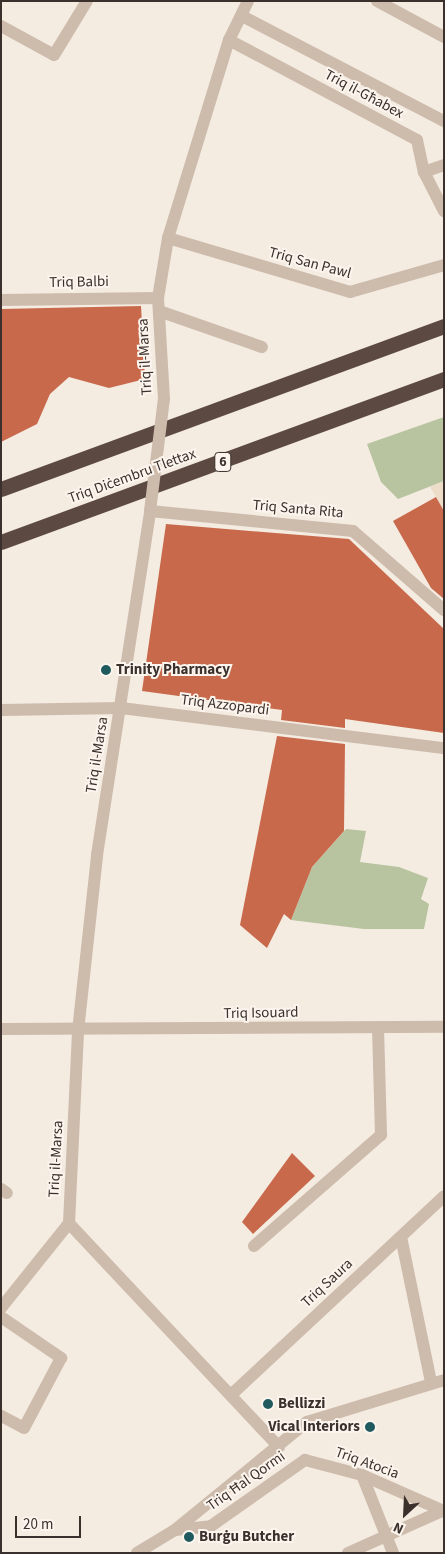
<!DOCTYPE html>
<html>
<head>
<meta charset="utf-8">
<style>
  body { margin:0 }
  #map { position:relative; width:445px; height:1554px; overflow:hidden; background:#f4ebe1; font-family:"Source Sans 3",sans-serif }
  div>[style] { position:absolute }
  .green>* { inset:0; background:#b8c4a0 }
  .plaza>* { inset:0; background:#ecdcc8 }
  .building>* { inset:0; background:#c8694b }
  .minor>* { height:12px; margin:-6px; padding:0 6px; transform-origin:6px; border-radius:6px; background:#cdbbac }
  .highway>* { height:15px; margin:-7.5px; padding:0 7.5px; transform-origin:7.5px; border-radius:7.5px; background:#5c4a42 }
  .minor-bridge>* { height:12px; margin:-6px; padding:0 6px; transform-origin:6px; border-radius:6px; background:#cdbbac }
  .dots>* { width:14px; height:14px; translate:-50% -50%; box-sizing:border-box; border:2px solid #fbf5ee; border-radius:50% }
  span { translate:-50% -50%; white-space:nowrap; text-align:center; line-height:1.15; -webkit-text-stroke:4px #fbf5ee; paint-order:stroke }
  .shield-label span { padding:1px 4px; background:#fbf5ee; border:1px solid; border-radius:4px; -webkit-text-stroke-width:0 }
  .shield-label { font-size:14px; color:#3b302b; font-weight:700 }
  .street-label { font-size:15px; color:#3b302b }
  .poi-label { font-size:15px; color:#3b302b; font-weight:700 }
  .left { translate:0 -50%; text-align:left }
  .right { translate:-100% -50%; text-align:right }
  .frame { position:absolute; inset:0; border:2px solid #3b302b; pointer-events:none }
  .north { position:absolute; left:380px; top:1489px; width:50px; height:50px; -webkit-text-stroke:4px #fbf5ee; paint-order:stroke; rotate:205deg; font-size:14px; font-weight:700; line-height:20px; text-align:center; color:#3b302b }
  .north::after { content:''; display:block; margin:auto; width:18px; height:22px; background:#3b302b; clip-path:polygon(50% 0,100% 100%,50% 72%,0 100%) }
  .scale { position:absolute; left:15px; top:1516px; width:66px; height:22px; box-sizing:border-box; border:2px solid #3b302b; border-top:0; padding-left:6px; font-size:15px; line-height:18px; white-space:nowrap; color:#3b302b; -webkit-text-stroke:4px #fbf5ee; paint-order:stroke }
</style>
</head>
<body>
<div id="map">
  <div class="green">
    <i style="clip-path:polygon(444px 417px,444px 481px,398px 499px,381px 482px,367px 444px)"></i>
    <i style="clip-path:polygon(346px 829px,366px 831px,360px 862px,399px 867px,428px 878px,421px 899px,429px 904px,424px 929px,364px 929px,291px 920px,312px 867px)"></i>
  </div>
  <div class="plaza">
    <i style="clip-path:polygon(444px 481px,444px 510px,430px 487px)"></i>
  </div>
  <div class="building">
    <i style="clip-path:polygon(141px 306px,145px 379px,109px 388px,69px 377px,50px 394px,37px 424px,1px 442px,1px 309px)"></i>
    <i style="clip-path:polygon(436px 497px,444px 511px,444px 599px,431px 588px,393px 521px)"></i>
    <i style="clip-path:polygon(166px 524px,349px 539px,444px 629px,444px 733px,345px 719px,345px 728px,281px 720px,282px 710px,142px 691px)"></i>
    <i style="clip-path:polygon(277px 736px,345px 744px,344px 831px,312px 867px,291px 920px,284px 914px,267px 948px,240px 925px)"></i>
    <i style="clip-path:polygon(292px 1153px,315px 1176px,253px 1234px,242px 1222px)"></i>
  </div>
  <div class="minor">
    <i style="left:377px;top:1px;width:76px;rotate:28.2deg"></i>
    <i style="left:242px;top:16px;width:228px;rotate:27.5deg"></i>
    <i style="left:1px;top:26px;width:60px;rotate:28.7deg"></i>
    <i style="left:54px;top:55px;width:63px;rotate:-58.6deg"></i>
    <i style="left:229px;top:40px;width:213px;rotate:28deg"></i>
    <i style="left:417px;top:140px;width:33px;rotate:78deg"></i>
    <i style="left:424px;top:172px;width:44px;rotate:62.9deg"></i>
    <i style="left:424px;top:172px;width:21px;rotate:-19deg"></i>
    <i style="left:168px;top:238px;width:190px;rotate:16.5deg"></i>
    <i style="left:350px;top:292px;width:98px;rotate:-16deg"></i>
    <i style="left:1px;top:300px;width:157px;rotate:-0.7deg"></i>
    <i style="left:159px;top:311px;width:109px;rotate:19.3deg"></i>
    <i style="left:164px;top:399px;width:101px;rotate:-93.4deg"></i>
    <i style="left:158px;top:298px;width:61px;rotate:-80.5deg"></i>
    <i style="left:168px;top:238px;width:207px;rotate:-72.9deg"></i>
    <i style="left:229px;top:40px;width:43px;rotate:-64deg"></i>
    <i style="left:1px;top:710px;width:120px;rotate:-1deg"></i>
    <i style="left:121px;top:708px;width:325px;rotate:7.1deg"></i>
    <i style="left:1px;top:1029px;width:443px;rotate:-0.3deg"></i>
    <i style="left:1px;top:1189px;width:7px;rotate:34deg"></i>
    <i style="left:401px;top:1237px;width:148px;rotate:78.3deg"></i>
    <i style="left:254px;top:1246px;width:169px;rotate:-41.2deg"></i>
    <i style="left:381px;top:1135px;width:108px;rotate:-91.6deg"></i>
    <i style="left:1px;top:1308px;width:109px;rotate:-51.3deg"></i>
    <i style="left:1px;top:1317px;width:73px;rotate:34.3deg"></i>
    <i style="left:61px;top:1358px;width:79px;rotate:117.9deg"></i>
    <i style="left:24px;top:1428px;width:26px;rotate:-152deg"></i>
    <i style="left:232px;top:1394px;width:290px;rotate:-43deg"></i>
    <i style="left:279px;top:1447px;width:307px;rotate:-133.2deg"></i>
    <i style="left:69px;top:1223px;width:192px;rotate:-87.3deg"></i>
    <i style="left:78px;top:1031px;width:177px;rotate:-83.8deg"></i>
    <i style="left:97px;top:855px;width:348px;rotate:-81.2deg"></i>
    <i style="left:150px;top:511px;width:204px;rotate:5.6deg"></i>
    <i style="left:353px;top:531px;width:121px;rotate:41deg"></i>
    <i style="left:362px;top:1475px;width:84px;rotate:68.3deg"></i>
    <i style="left:175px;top:1530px;width:36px;rotate:-6deg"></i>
    <i style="left:211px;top:1526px;width:115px;rotate:-35.1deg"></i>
    <i style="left:305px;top:1460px;width:59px;rotate:14.7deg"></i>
    <i style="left:362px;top:1475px;width:90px;rotate:23.7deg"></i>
    <i style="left:137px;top:1553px;width:44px;rotate:-31.2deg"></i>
    <i style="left:175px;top:1530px;width:171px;rotate:-39.3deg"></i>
    <i style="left:307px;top:1422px;width:143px;rotate:-17deg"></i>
    <i style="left:348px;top:1553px;width:103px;rotate:-24.1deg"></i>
  </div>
  <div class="highway">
    <i style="left:1px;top:489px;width:472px;rotate:-20.2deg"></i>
    <i style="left:1px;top:542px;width:472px;rotate:-20.2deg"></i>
  </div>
  <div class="minor-bridge">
    <i style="left:150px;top:511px;width:113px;rotate:-82.9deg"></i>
  </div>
  <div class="dots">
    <i style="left:106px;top:670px;background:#1f5a5e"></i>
    <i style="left:268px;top:1404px;background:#1f5a5e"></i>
    <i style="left:370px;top:1427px;background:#1f5a5e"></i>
    <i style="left:189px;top:1537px;background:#1f5a5e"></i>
  </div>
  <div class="shield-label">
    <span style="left:223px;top:462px">6</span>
  </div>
  <div class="street-label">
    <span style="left:364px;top:94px;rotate:28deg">Triq il-Għabex</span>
    <span style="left:310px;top:263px;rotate:15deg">Triq San Pawl</span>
    <span style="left:79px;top:282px;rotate:-1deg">Triq Balbi</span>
    <span style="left:145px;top:357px;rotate:-93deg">Triq il-Marsa</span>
    <span style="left:132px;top:476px;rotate:-20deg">Triq Diċembru Tlettax</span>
    <span style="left:298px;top:509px;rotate:5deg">Triq Santa Rita</span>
    <span style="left:225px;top:705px;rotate:7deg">Triq Azzopardi</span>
    <span style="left:97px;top:755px;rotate:-81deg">Triq il-Marsa</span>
    <span style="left:261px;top:1013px;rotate:-1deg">Triq Isouard</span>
    <span style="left:56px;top:1159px;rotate:-87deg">Triq il-Marsa</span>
    <span style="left:327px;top:1283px;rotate:-43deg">Triq Saura</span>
    <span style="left:367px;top:1463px;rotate:20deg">Triq Atocia</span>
    <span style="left:246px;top:1481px;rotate:-35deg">Triq Ħal Qormi</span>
  </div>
  <div class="poi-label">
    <span class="left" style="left:116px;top:670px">Trinity Pharmacy</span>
    <span class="left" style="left:278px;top:1404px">Bellizzi</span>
    <span class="right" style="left:360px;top:1427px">Vical Interiors</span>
    <span class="left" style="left:199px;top:1537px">Burġu Butcher</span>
  </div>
  <div class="frame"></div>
  <div class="north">N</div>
  <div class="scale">20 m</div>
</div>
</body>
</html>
